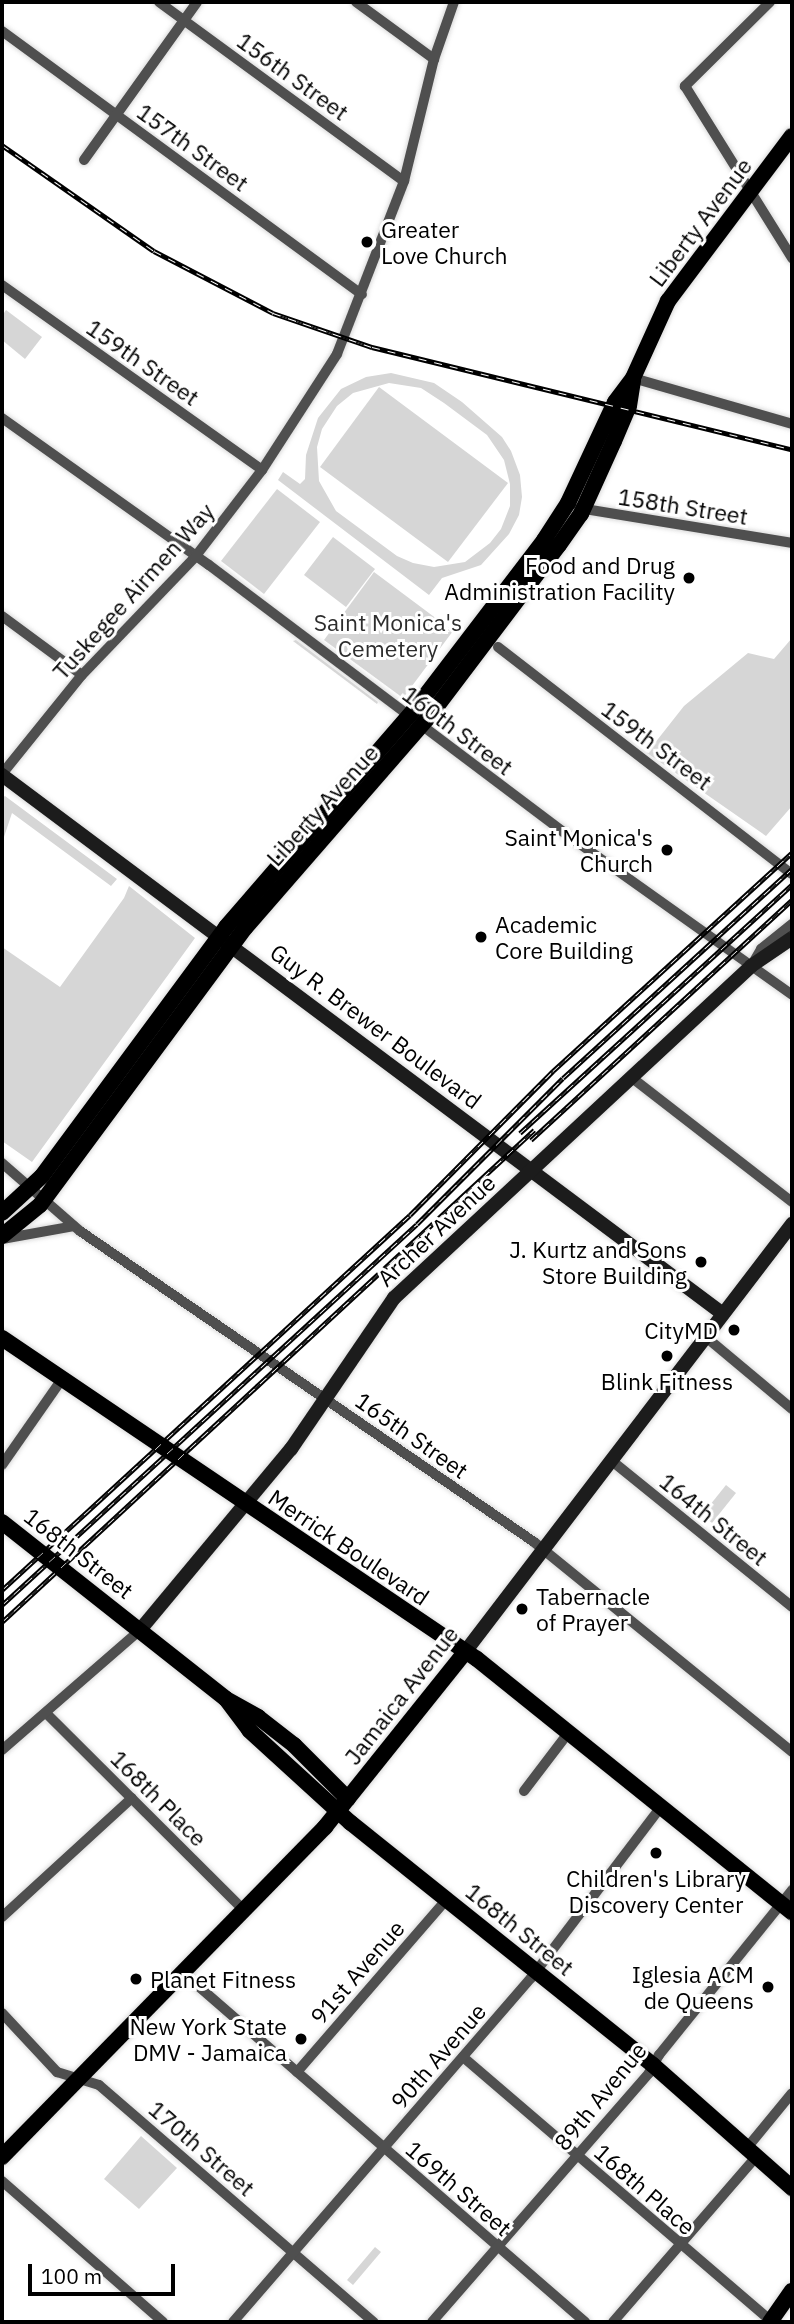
<!DOCTYPE html>
<html>
<head>
<meta charset="utf-8">
<style>
  body { margin:0 }
  #map { position:relative; width:794px; height:2324px; overflow:hidden; background:#fff; font-family:"IBM Plex Sans",sans-serif }
  div>[style] { position:absolute }
  .green>* { inset:0; background:#d6d6d6 }
  .roads { filter:drop-shadow(0 0 2px #dbdbdb) drop-shadow(0 0 2px #dbdbdb) }
  .street>* { height:10px; margin:-5px; padding:0 5px; transform-origin:5px; border-radius:5px; background:#4f4f4f }
  .secondary>* { height:14px; margin:-7px; padding:0 7px; transform-origin:7px; border-radius:7px; background:#1c1c1c }
  .primary>* { height:16px; margin:-8px; padding:0 8px; transform-origin:8px; border-radius:8px; background:#000 }
  .rail>* { height:5px; margin-top:-2.5px; transform-origin:0; background:repeating-linear-gradient(90deg,#fff 0 8px,#000 0 16px); box-sizing:border-box; border-block:2px solid #000 }
  .dots>* { width:19px; height:19px; translate:-50% -50%; box-sizing:border-box; border:4px solid #fff; border-radius:50% }
  span { translate:-50% -50%; white-space:nowrap; text-align:center; line-height:1.15; -webkit-text-stroke:6px #fff; paint-order:stroke }
  .street-label { font-size:23px; color:#000 }
  .poi-label { font-size:23px; color:#000 }
  .left { translate:0 -50%; text-align:left }
  .right { translate:-100% -50%; text-align:right }
  .park-label { font-size:23px; color:#2d2d2d }
  .frame { position:absolute; inset:0; border:4px solid #000; pointer-events:none }
  .scale { position:absolute; left:28px; top:2264px; width:147px; height:32px; box-sizing:border-box; border:4px solid #000; border-top:0; padding-left:9px; font-size:21px; line-height:24px; white-space:nowrap; color:#000; -webkit-text-stroke:5px #fff; paint-order:stroke }
</style>
</head>
<body>
<div id="map">
  <div class="green">
    <i style="clip-path:polygon(6px 310px,42px 337px,25px 359px,2px 340px,2px 316px)"></i>
    <i style="clip-path:polygon(evenodd,391px 373px,434px 383px,462px 402px,502px 437px,511px 451px,520px 475px,522px 497px,519px 515px,509px 534px,481px 565px,442px 578px,429px 595px,278px 480px,283px 472px,300px 484px,305px 479px,306px 455px,318px 418px,341px 389px,366px 377px,391px 373px,389px 383px,421px 388px,444px 403px,487px 435px,504px 460px,510px 484px,510px 506px,501px 529px,490px 543px,465px 562px,434px 567px,413px 563px,397px 556px,336px 511px,319px 481px,317px 447px,322px 429px,337px 406px,353px 393px,389px 383px)"></i>
    <i style="clip-path:polygon(379px 387px,508px 483px,448px 562px,320px 467px)"></i>
    <i style="clip-path:polygon(277px 489px,320px 522px,264px 594px,221px 561px)"></i>
    <i style="clip-path:polygon(333px 537px,375px 569px,346px 607px,304px 575px)"></i>
    <i style="clip-path:polygon(374px 572px,453px 631px,403px 698px,324px 640px)"></i>
    <i style="clip-path:polygon(792px 638px,792px 806px,766px 836px,647px 753px,684px 706px,748px 653px,774px 659px)"></i>
    <i style="clip-path:polygon(296px 640px,378px 702px,377px 704px,293px 641px)"></i>
    <i style="clip-path:polygon(5px 796px,117px 879px,111px 886px,12px 813px,2px 843px,2px 798px)"></i>
    <i style="clip-path:polygon(129px 886px,195px 938px,32px 1162px,2px 1141px,2px 947px,60px 987px,124px 898px)"></i>
    <i style="clip-path:polygon(726px 1485px,736px 1493px,712px 1523px,702px 1515px)"></i>
    <i style="clip-path:polygon(141px 2136px,177px 2168px,139px 2209px,104px 2179px)"></i>
    <i style="clip-path:polygon(375px 2247px,381px 2252px,353px 2285px,347px 2280px)"></i>
  </div>
  <div class="roads">
    <div class="street">
      <i style="left:159px;top:2px;width:303px;rotate:36.2deg"></i>
      <i style="left:356px;top:2px;width:97px;rotate:36.2deg"></i>
      <i style="left:770px;top:2px;width:120px;rotate:135.3deg"></i>
      <i style="left:685px;top:86px;width:203px;rotate:58.1deg"></i>
      <i style="left:2px;top:31px;width:446px;rotate:36.2deg"></i>
      <i style="left:84px;top:160px;width:194px;rotate:-54.4deg"></i>
      <i style="left:2px;top:285px;width:319px;rotate:35.4deg"></i>
      <i style="left:633px;top:378px;width:166px;rotate:16.1deg"></i>
      <i style="left:2px;top:418px;width:254px;rotate:35.4deg"></i>
      <i style="left:209px;top:565px;width:443px;rotate:37deg"></i>
      <i style="left:563px;top:832px;width:281px;rotate:35.4deg"></i>
      <i style="left:579px;top:508px;width:216px;rotate:9.3deg"></i>
      <i style="left:2px;top:616px;width:99px;rotate:36.4deg"></i>
      <i style="left:498px;top:647px;width:371px;rotate:37.7deg"></i>
      <i style="left:2px;top:774px;width:127px;rotate:-51.1deg"></i>
      <i style="left:82px;top:675px;width:163px;rotate:-46.2deg"></i>
      <i style="left:195px;top:557px;width:110px;rotate:-52.4deg"></i>
      <i style="left:262px;top:470px;width:138px;rotate:-57.1deg"></i>
      <i style="left:337px;top:354px;width:186px;rotate:-68.8deg"></i>
      <i style="left:404px;top:181px;width:126px;rotate:-76.2deg"></i>
      <i style="left:434px;top:59px;width:60px;rotate:-70.7deg"></i>
      <i style="left:753px;top:963px;width:16px;rotate:-60deg"></i>
      <i style="left:761px;top:949px;width:40px;rotate:-39deg"></i>
      <i style="left:631px;top:1077px;width:204px;rotate:37.8deg"></i>
      <i style="left:2px;top:1163px;width:103px;rotate:41.1deg"></i>
      <i style="left:80px;top:1231px;width:550px;rotate:34.41deg"></i>
      <i style="left:534px;top:1542px;width:333px;rotate:39.1deg"></i>
      <i style="left:2px;top:1239px;width:73px;rotate:-10.2deg"></i>
      <i style="left:706px;top:1337px;width:112px;rotate:39.9deg"></i>
      <i style="left:612px;top:1461px;width:232px;rotate:39deg"></i>
      <i style="left:2px;top:1465px;width:105px;rotate:-55.1deg"></i>
      <i style="left:47px;top:1714px;width:276px;rotate:44.9deg"></i>
      <i style="left:2px;top:1750px;width:183px;rotate:-41deg"></i>
      <i style="left:524px;top:1791px;width:74px;rotate:-52.7deg"></i>
      <i style="left:2px;top:1917px;width:176px;rotate:-42.5deg"></i>
      <i style="left:182px;top:1972px;width:534px;rotate:40.97deg"></i>
      <i style="left:2px;top:2013px;width:81px;rotate:47deg"></i>
      <i style="left:57px;top:2072px;width:44px;rotate:17.2deg"></i>
      <i style="left:99px;top:2085px;width:363px;rotate:40.8deg"></i>
      <i style="left:463px;top:2057px;width:407px;rotate:40.6deg"></i>
      <i style="left:297px;top:2072px;width:229px;rotate:-49.1deg"></i>
      <i style="left:746px;top:2149px;width:72px;rotate:-50.6deg"></i>
      <i style="left:2px;top:2181px;width:214px;rotate:41.2deg"></i>
      <i style="left:233px;top:2322px;width:455px;rotate:-49.1deg"></i>
      <i style="left:531px;top:1978px;width:215px;rotate:-52.8deg"></i>
      <i style="left:432px;top:2322px;width:330px;rotate:-48.9deg"></i>
      <i style="left:649px;top:2073px;width:21px;rotate:-61deg"></i>
      <i style="left:659px;top:2055px;width:212px;rotate:-51.1deg"></i>
      <i style="left:613px;top:2322px;width:218px;rotate:-49.1deg"></i>
    </div>
    <div class="secondary">
      <i style="left:2px;top:775px;width:900px;rotate:36.78deg"></i>
      <i style="left:140px;top:1630px;width:236px;rotate:-50.2deg"></i>
      <i style="left:291px;top:1449px;width:183px;rotate:-55.7deg"></i>
      <i style="left:394px;top:1298px;width:488px;rotate:-42.9deg"></i>
      <i style="left:751px;top:966px;width:50px;rotate:-34.3deg"></i>
      <i style="left:465px;top:1652px;width:539px;rotate:-52.62deg"></i>
    </div>
    <div class="primary">
      <i style="left:2px;top:1213px;width:54px;rotate:-42.8deg"></i>
      <i style="left:42px;top:1176px;width:310px;rotate:-53.5deg"></i>
      <i style="left:226px;top:927px;width:289px;rotate:-49.1deg"></i>
      <i style="left:415px;top:709px;width:213px;rotate:-52.6deg"></i>
      <i style="left:544px;top:540px;width:44px;rotate:-57deg"></i>
      <i style="left:568px;top:503px;width:111px;rotate:-65deg"></i>
      <i style="left:615px;top:402px;width:30px;rotate:-53deg"></i>
      <i style="left:633px;top:378px;width:85px;rotate:-65.6deg"></i>
      <i style="left:668px;top:301px;width:206px;rotate:-53.1deg"></i>
      <i style="left:2px;top:1236px;width:49px;rotate:-39.2deg"></i>
      <i style="left:40px;top:1205px;width:346px;rotate:-53.5deg"></i>
      <i style="left:246px;top:927px;width:277px;rotate:-49deg"></i>
      <i style="left:428px;top:718px;width:217px;rotate:-52.9deg"></i>
      <i style="left:559px;top:545px;width:38px;rotate:-55deg"></i>
      <i style="left:581px;top:514px;width:80px;rotate:-65.7deg"></i>
      <i style="left:614px;top:441px;width:38px;rotate:-67deg"></i>
      <i style="left:629px;top:406px;width:26px;rotate:-81deg"></i>
      <i style="left:2px;top:1338px;width:573px;rotate:34.05deg"></i>
      <i style="left:477px;top:1659px;width:404px;rotate:38.8deg"></i>
      <i style="left:2px;top:1522px;width:285px;rotate:38.3deg"></i>
      <i style="left:226px;top:1699px;width:37px;rotate:29deg"></i>
      <i style="left:258px;top:1717px;width:46px;rotate:37.9deg"></i>
      <i style="left:294px;top:1745px;width:76px;rotate:45deg"></i>
      <i style="left:226px;top:1699px;width:39px;rotate:53deg"></i>
      <i style="left:249px;top:1730px;width:138px;rotate:42.4deg"></i>
      <i style="left:351px;top:1823px;width:387px;rotate:38.7deg"></i>
      <i style="left:653px;top:2065px;width:186px;rotate:41.5deg"></i>
      <i style="left:2px;top:2157px;width:462px;rotate:-45.6deg"></i>
      <i style="left:325px;top:1827px;width:224px;rotate:-51.3deg"></i>
      <i style="left:770px;top:2322px;width:38px;rotate:-55deg"></i>
    </div>
  </div>
  <div class="rail">
    <i style="left:2px;top:145px;width:185px;rotate:34.9deg"></i>
    <i style="left:154px;top:251px;width:134px;rotate:27.5deg"></i>
    <i style="left:273px;top:313px;width:105px;rotate:19deg"></i>
    <i style="left:372px;top:347px;width:432px;rotate:13.7deg"></i>
    <i style="left:520px;top:1133px;width:368px;rotate:-42.4deg"></i>
    <i style="left:531px;top:1140px;width:355px;rotate:-42.6deg"></i>
    <i style="left:2px;top:1590px;width:554px;rotate:-42.59deg"></i>
    <i style="left:410px;top:1215px;width:203px;rotate:-45.2deg"></i>
    <i style="left:553px;top:1071px;width:323px;rotate:-42.4deg"></i>
    <i style="left:2px;top:1605px;width:563px;rotate:-42.55deg"></i>
    <i style="left:417px;top:1224px;width:206px;rotate:-45deg"></i>
    <i style="left:563px;top:1078px;width:310px;rotate:-42.4deg"></i>
    <i style="left:2px;top:1622px;width:725px;rotate:-42.76deg"></i>
  </div>
  <div class="dots">
    <i style="left:367px;top:242px;background:#000"></i>
    <i style="left:689px;top:578px;background:#000"></i>
    <i style="left:667px;top:850px;background:#000"></i>
    <i style="left:481px;top:937px;background:#000"></i>
    <i style="left:701px;top:1262px;background:#000"></i>
    <i style="left:734px;top:1330px;background:#000"></i>
    <i style="left:667px;top:1356px;background:#000"></i>
    <i style="left:522px;top:1609px;background:#000"></i>
    <i style="left:656px;top:1853px;background:#000"></i>
    <i style="left:136px;top:1979px;background:#000"></i>
    <i style="left:768px;top:1987px;background:#000"></i>
    <i style="left:301px;top:2039px;background:#000"></i>
  </div>
  <div class="street-label">
    <span style="left:293px;top:76px;rotate:36deg">156th Street</span>
    <span style="left:193px;top:147px;rotate:36deg">157th Street</span>
    <span style="left:700px;top:222px;rotate:-53deg">Liberty Avenue</span>
    <span style="left:143px;top:362px;rotate:35deg">159th Street</span>
    <span style="left:683px;top:506px;rotate:9deg">158th Street</span>
    <span style="left:133px;top:591px;rotate:-48deg">Tuskegee Airmen Way</span>
    <span style="left:458px;top:730px;rotate:37deg">160th Street</span>
    <span style="left:657px;top:745px;rotate:37deg">159th Street</span>
    <span style="left:322px;top:805px;rotate:-48deg">Liberty Avenue</span>
    <span style="left:376px;top:1026px;rotate:37deg">Guy R. Brewer Boulevard</span>
    <span style="left:436px;top:1230px;rotate:-43deg">Archer Avenue</span>
    <span style="left:412px;top:1435px;rotate:35deg">165th Street</span>
    <span style="left:714px;top:1519px;rotate:39deg">164th Street</span>
    <span style="left:349px;top:1547px;rotate:34deg">Merrick Boulevard</span>
    <span style="left:79px;top:1553px;rotate:38deg">168th Street</span>
    <span style="left:401px;top:1695px;rotate:-52deg">Jamaica Avenue</span>
    <span style="left:159px;top:1798px;rotate:45deg">168th Place</span>
    <span style="left:520px;top:1929px;rotate:39deg">168th Street</span>
    <span style="left:357px;top:1972px;rotate:-49deg">91st Avenue</span>
    <span style="left:438px;top:2056px;rotate:-49deg">90th Avenue</span>
    <span style="left:600px;top:2096px;rotate:-51deg">89th Avenue</span>
    <span style="left:202px;top:2148px;rotate:41deg">170th Street</span>
    <span style="left:459px;top:2188px;rotate:41deg">169th Street</span>
    <span style="left:645px;top:2189px;rotate:41deg">168th Place</span>
  </div>
  <div class="poi-label">
    <span class="left" style="left:381px;top:242px">Greater<br>Love Church</span>
    <span class="right" style="left:675px;top:578px">Food and Drug<br>Administration Facility</span>
    <span class="right" style="left:653px;top:850px">Saint Monica's<br>Church</span>
    <span class="left" style="left:495px;top:937px">Academic<br>Core Building</span>
    <span class="right" style="left:687px;top:1262px">J. Kurtz and Sons<br>Store Building</span>
    <span class="right" style="left:718px;top:1330px">CityMD</span>
    <span style="left:667px;top:1381px">Blink Fitness</span>
    <span class="left" style="left:536px;top:1609px">Tabernacle<br>of Prayer</span>
    <span style="left:656px;top:1891px">Children's Library<br>Discovery Center</span>
    <span class="right" style="left:754px;top:1987px">Iglesia ACM<br>de Queens</span>
    <span class="left" style="left:150px;top:1979px">Planet Fitness</span>
    <span class="right" style="left:287px;top:2039px">New York State<br>DMV - Jamaica</span>
  </div>
  <div class="park-label">
    <span style="left:388px;top:635px">Saint Monica's<br>Cemetery</span>
  </div>
  <div class="frame"></div>
  <div class="scale">100 m</div>
</div>
</body>
</html>
